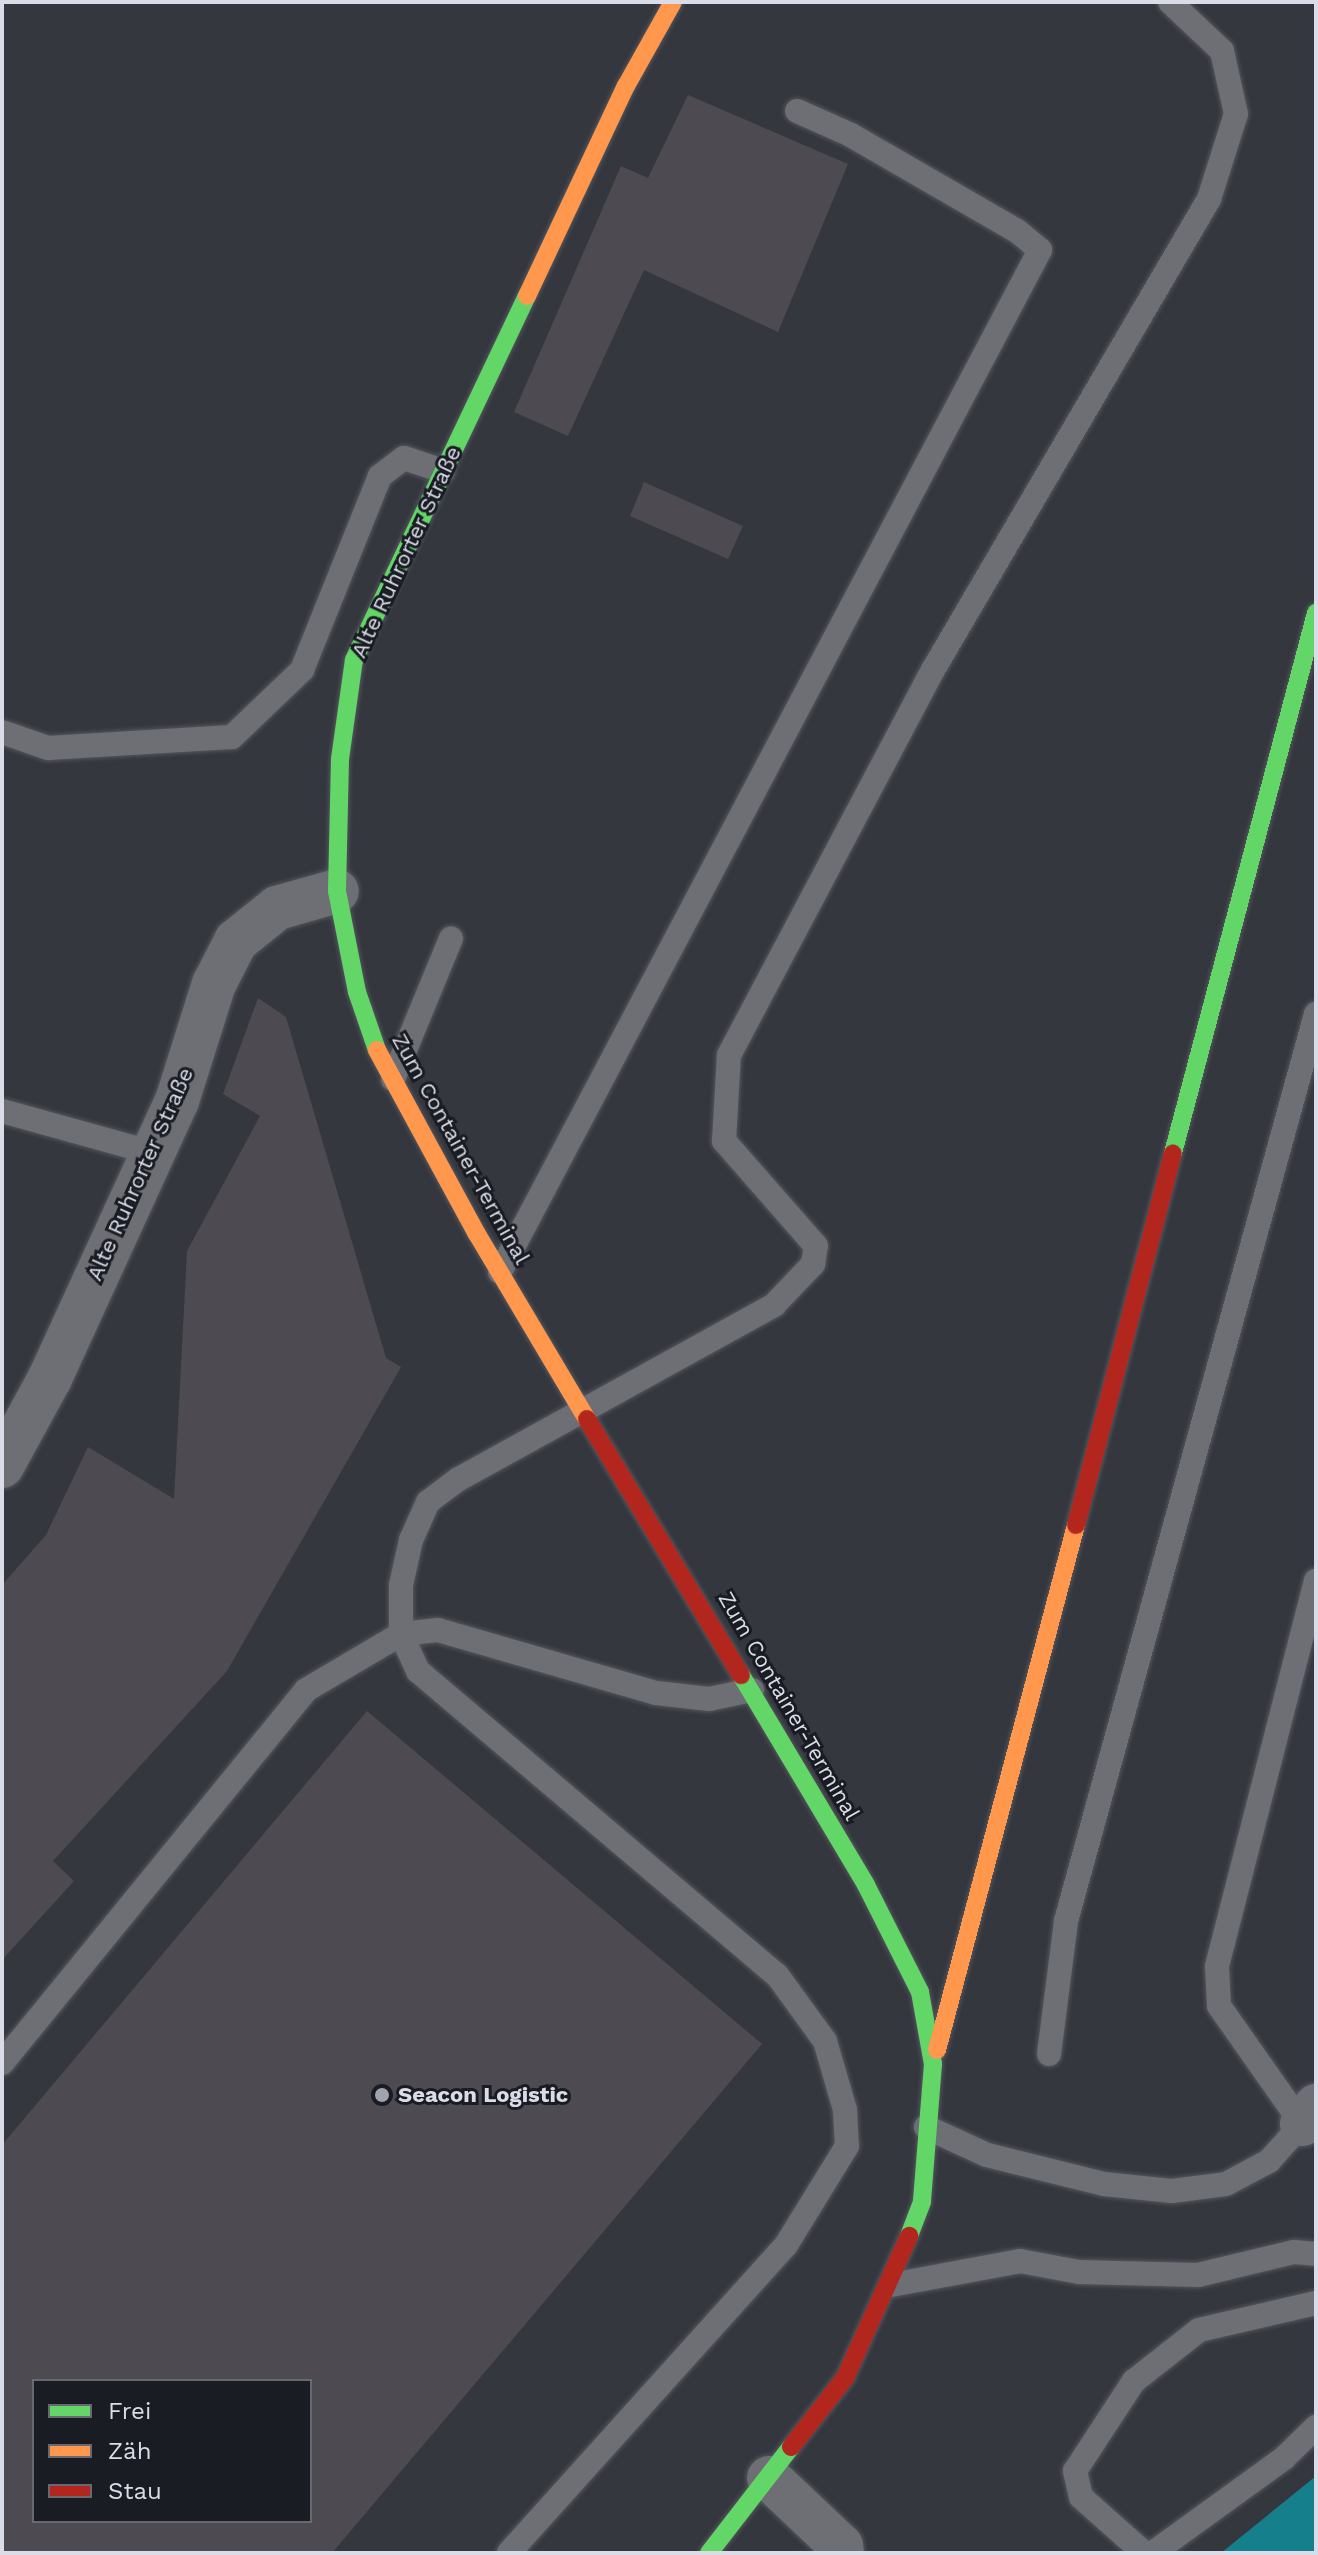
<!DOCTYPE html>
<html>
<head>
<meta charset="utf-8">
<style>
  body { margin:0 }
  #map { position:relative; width:1318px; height:2555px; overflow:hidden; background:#35373f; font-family:"Work Sans",sans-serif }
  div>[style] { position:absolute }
  .water>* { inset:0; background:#157f8b }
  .building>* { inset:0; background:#4d4a51 }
  .roads { filter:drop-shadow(0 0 2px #53555c) drop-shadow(0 0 2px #53555c) }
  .lane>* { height:24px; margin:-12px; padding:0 12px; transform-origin:12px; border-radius:12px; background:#6d6f75 }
  .street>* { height:44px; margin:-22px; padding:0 22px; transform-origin:22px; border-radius:22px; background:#6d6f75 }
  .fast>* { height:18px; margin:-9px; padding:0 9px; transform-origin:9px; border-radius:9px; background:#63d668 }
  .slow>* { height:18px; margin:-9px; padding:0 9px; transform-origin:9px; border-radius:9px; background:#ff974d }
  .jam>* { height:18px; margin:-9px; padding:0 9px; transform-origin:9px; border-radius:9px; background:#b3261e }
  .dots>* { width:22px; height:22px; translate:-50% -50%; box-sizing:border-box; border:4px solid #1a1c23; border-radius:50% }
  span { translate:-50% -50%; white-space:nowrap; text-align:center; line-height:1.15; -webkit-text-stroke:6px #1a1c23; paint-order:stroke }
  .street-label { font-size:22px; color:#dadde8 }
  .poi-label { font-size:22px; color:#dadde8; font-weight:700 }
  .left { translate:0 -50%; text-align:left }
  .frame { position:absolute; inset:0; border:4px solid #dadde8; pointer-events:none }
  .legend { position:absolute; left:32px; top:2379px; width:280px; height:144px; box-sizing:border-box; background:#1a1c23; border:2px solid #676972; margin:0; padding:10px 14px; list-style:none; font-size:24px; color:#dadde8 }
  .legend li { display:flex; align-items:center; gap:16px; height:40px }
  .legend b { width:40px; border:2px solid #676972 }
</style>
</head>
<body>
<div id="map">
  <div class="water">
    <i style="clip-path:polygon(1316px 2476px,1316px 2553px,1221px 2553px)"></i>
  </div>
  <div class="building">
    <i style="clip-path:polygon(688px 95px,848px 164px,778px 332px,644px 270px,568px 436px,514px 412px,621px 166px,648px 178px)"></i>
    <i style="clip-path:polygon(644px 482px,743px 526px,728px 559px,630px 516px)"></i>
    <i style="clip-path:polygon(258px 998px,286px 1017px,386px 1358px,401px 1367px,227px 1671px,53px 1861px,74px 1881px,2px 1960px,2px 1585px,46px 1535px,88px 1447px,174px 1499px,187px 1251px,260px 1116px,223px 1094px)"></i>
    <i style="clip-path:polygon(evenodd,367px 1711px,762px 2044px,332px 2553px,2px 2553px,2px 2145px,367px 1711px,34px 2381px,310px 2381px,310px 2521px,34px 2521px,34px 2381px)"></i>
  </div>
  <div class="roads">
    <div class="lane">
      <i style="left:2px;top:732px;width:49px;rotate:19.2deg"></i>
      <i style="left:48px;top:748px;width:184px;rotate:-3.4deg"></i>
      <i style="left:232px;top:737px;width:97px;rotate:-43.7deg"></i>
      <i style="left:302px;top:670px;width:209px;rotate:-68.1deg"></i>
      <i style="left:380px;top:476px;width:30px;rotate:-37deg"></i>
      <i style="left:404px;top:458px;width:41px;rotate:18.4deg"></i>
      <i style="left:393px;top:1079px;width:152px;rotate:-67.6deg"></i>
      <i style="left:2px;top:1111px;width:154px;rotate:15.5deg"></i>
      <i style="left:500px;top:1272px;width:1156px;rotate:-62.15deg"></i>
      <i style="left:1040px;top:250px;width:30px;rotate:-140deg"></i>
      <i style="left:1017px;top:231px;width:192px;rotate:-150deg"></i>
      <i style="left:851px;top:135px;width:59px;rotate:-156deg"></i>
      <i style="left:752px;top:1690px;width:44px;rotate:168.2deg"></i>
      <i style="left:709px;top:1699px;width:53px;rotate:-173.5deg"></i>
      <i style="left:656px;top:1693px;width:227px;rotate:-163.9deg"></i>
      <i style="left:438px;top:1630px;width:37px;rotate:174deg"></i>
      <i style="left:401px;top:1634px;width:49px;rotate:-90deg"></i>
      <i style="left:401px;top:1585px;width:46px;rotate:-77.5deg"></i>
      <i style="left:411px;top:1540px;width:42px;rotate:-65.9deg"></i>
      <i style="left:428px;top:1502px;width:39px;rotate:-37deg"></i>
      <i style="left:459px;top:1479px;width:360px;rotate:-28.9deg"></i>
      <i style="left:774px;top:1305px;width:57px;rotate:-46.4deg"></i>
      <i style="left:813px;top:1264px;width:18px;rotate:-81deg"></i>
      <i style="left:816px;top:1246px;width:140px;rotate:-131.2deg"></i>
      <i style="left:724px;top:1141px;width:86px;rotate:-86.7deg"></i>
      <i style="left:729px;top:1055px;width:436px;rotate:-62.1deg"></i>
      <i style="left:933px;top:670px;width:546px;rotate:-59.63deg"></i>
      <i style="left:1209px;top:199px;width:89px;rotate:-72.4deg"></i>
      <i style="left:1236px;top:114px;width:65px;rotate:-102.5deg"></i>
      <i style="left:1222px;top:51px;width:71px;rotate:-136.7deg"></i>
      <i style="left:1049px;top:2054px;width:134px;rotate:-82.7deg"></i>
      <i style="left:1066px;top:1921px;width:941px;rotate:-74.59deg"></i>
      <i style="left:2px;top:2063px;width:481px;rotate:-50.8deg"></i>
      <i style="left:306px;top:1690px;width:110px;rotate:-30.5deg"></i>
      <i style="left:401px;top:1634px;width:41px;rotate:65.3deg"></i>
      <i style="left:418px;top:1671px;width:470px;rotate:40.3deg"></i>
      <i style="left:777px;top:1975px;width:82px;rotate:54deg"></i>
      <i style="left:825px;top:2041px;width:72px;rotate:73.8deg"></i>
      <i style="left:845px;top:2110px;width:36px;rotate:87deg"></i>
      <i style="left:847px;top:2146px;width:116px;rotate:121.6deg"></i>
      <i style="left:786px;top:2245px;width:414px;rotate:132deg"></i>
      <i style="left:926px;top:2127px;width:67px;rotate:24.7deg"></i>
      <i style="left:987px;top:2155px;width:121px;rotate:13.9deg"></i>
      <i style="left:1104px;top:2184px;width:68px;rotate:5.9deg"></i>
      <i style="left:1172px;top:2191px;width:54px;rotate:-7.4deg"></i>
      <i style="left:1226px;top:2184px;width:49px;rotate:-28.1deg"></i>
      <i style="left:1269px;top:2161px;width:50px;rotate:-48.3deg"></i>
      <i style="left:1302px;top:2124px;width:144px;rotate:-125.1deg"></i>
      <i style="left:1219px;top:2006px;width:40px;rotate:-92.9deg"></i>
      <i style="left:1217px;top:1966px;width:398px;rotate:-75.6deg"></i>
      <i style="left:891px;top:2285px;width:131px;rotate:-10.5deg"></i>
      <i style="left:1020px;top:2261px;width:60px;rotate:10.6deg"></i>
      <i style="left:1079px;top:2272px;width:119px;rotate:1.4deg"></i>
      <i style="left:1198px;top:2275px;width:99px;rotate:-13.5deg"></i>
      <i style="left:1294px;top:2252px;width:22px;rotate:5deg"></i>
      <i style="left:1144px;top:2553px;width:84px;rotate:-138.4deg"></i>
      <i style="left:1081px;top:2497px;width:27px;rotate:-103deg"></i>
      <i style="left:1075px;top:2471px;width:108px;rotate:-56.8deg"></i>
      <i style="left:1134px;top:2381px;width:83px;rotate:-38.1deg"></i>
      <i style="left:1199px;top:2330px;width:120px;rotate:-13deg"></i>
      <i style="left:1153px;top:2553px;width:162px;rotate:-35.9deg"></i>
      <i style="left:1284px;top:2458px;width:45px;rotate:-44.1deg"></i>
    </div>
    <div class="street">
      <i style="left:2px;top:1466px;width:100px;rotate:-61.4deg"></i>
      <i style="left:50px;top:1378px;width:305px;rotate:-65.4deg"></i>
      <i style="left:177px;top:1101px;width:123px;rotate:-72.5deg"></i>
      <i style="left:214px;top:984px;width:48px;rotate:-62.9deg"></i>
      <i style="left:236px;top:941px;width:53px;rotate:-38.8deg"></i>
      <i style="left:277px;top:908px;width:62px;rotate:-15.8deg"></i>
      <i style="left:1302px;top:2124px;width:23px;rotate:-52deg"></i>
      <i style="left:769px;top:2478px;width:99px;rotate:43.4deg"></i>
      <i style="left:841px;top:2546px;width:7px;rotate:82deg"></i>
    </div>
    <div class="fast">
      <i style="left:377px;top:1050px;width:61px;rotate:-109deg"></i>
      <i style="left:357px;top:992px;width:103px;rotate:-101.2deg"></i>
      <i style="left:337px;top:891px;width:132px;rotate:-88.7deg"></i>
      <i style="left:340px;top:759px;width:100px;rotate:-82deg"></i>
      <i style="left:354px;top:660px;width:403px;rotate:-64.6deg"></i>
      <i style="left:1173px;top:1153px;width:559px;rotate:-75.17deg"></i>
      <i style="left:741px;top:1675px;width:244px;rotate:59.2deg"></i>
      <i style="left:866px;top:1885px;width:120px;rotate:63.2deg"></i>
      <i style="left:920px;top:1992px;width:73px;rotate:79.8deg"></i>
      <i style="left:933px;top:2064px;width:138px;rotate:94.6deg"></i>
      <i style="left:922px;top:2202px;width:36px;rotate:111deg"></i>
      <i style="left:709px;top:2553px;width:134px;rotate:-52.3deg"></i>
    </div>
    <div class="slow">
      <i style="left:527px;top:296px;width:232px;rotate:-64.8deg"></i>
      <i style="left:626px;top:86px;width:96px;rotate:-60.8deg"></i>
      <i style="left:377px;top:1050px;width:209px;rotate:61.5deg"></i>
      <i style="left:477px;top:1234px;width:215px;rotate:59.3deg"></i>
      <i style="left:937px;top:2050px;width:543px;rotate:-75.17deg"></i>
    </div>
    <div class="jam">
      <i style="left:587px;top:1419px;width:299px;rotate:59deg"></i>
      <i style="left:1076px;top:1525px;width:384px;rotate:-75.4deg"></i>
      <i style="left:791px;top:2447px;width:88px;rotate:-52deg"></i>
      <i style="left:845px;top:2378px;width:156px;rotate:-65.7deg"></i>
    </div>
  </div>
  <div class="dots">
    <i style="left:382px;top:2095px;background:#a0a3ad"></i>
  </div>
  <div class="street-label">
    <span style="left:406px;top:552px;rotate:-65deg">Alte Ruhrorter Straße</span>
    <span style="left:461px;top:1149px;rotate:61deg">Zum Container-Terminal</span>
    <span style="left:140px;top:1174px;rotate:-66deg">Alte Ruhrorter Straße</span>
    <span style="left:789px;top:1706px;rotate:60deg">Zum Container-Terminal</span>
  </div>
  <div class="poi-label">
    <span class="left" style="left:398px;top:2095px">Seacon Logistic</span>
  </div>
  <div class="frame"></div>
  <ul class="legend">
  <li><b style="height:10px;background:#63d668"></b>Frei</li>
  <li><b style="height:10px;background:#ff974d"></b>Zäh</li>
  <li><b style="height:10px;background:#b3261e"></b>Stau</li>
  </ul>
</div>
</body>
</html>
